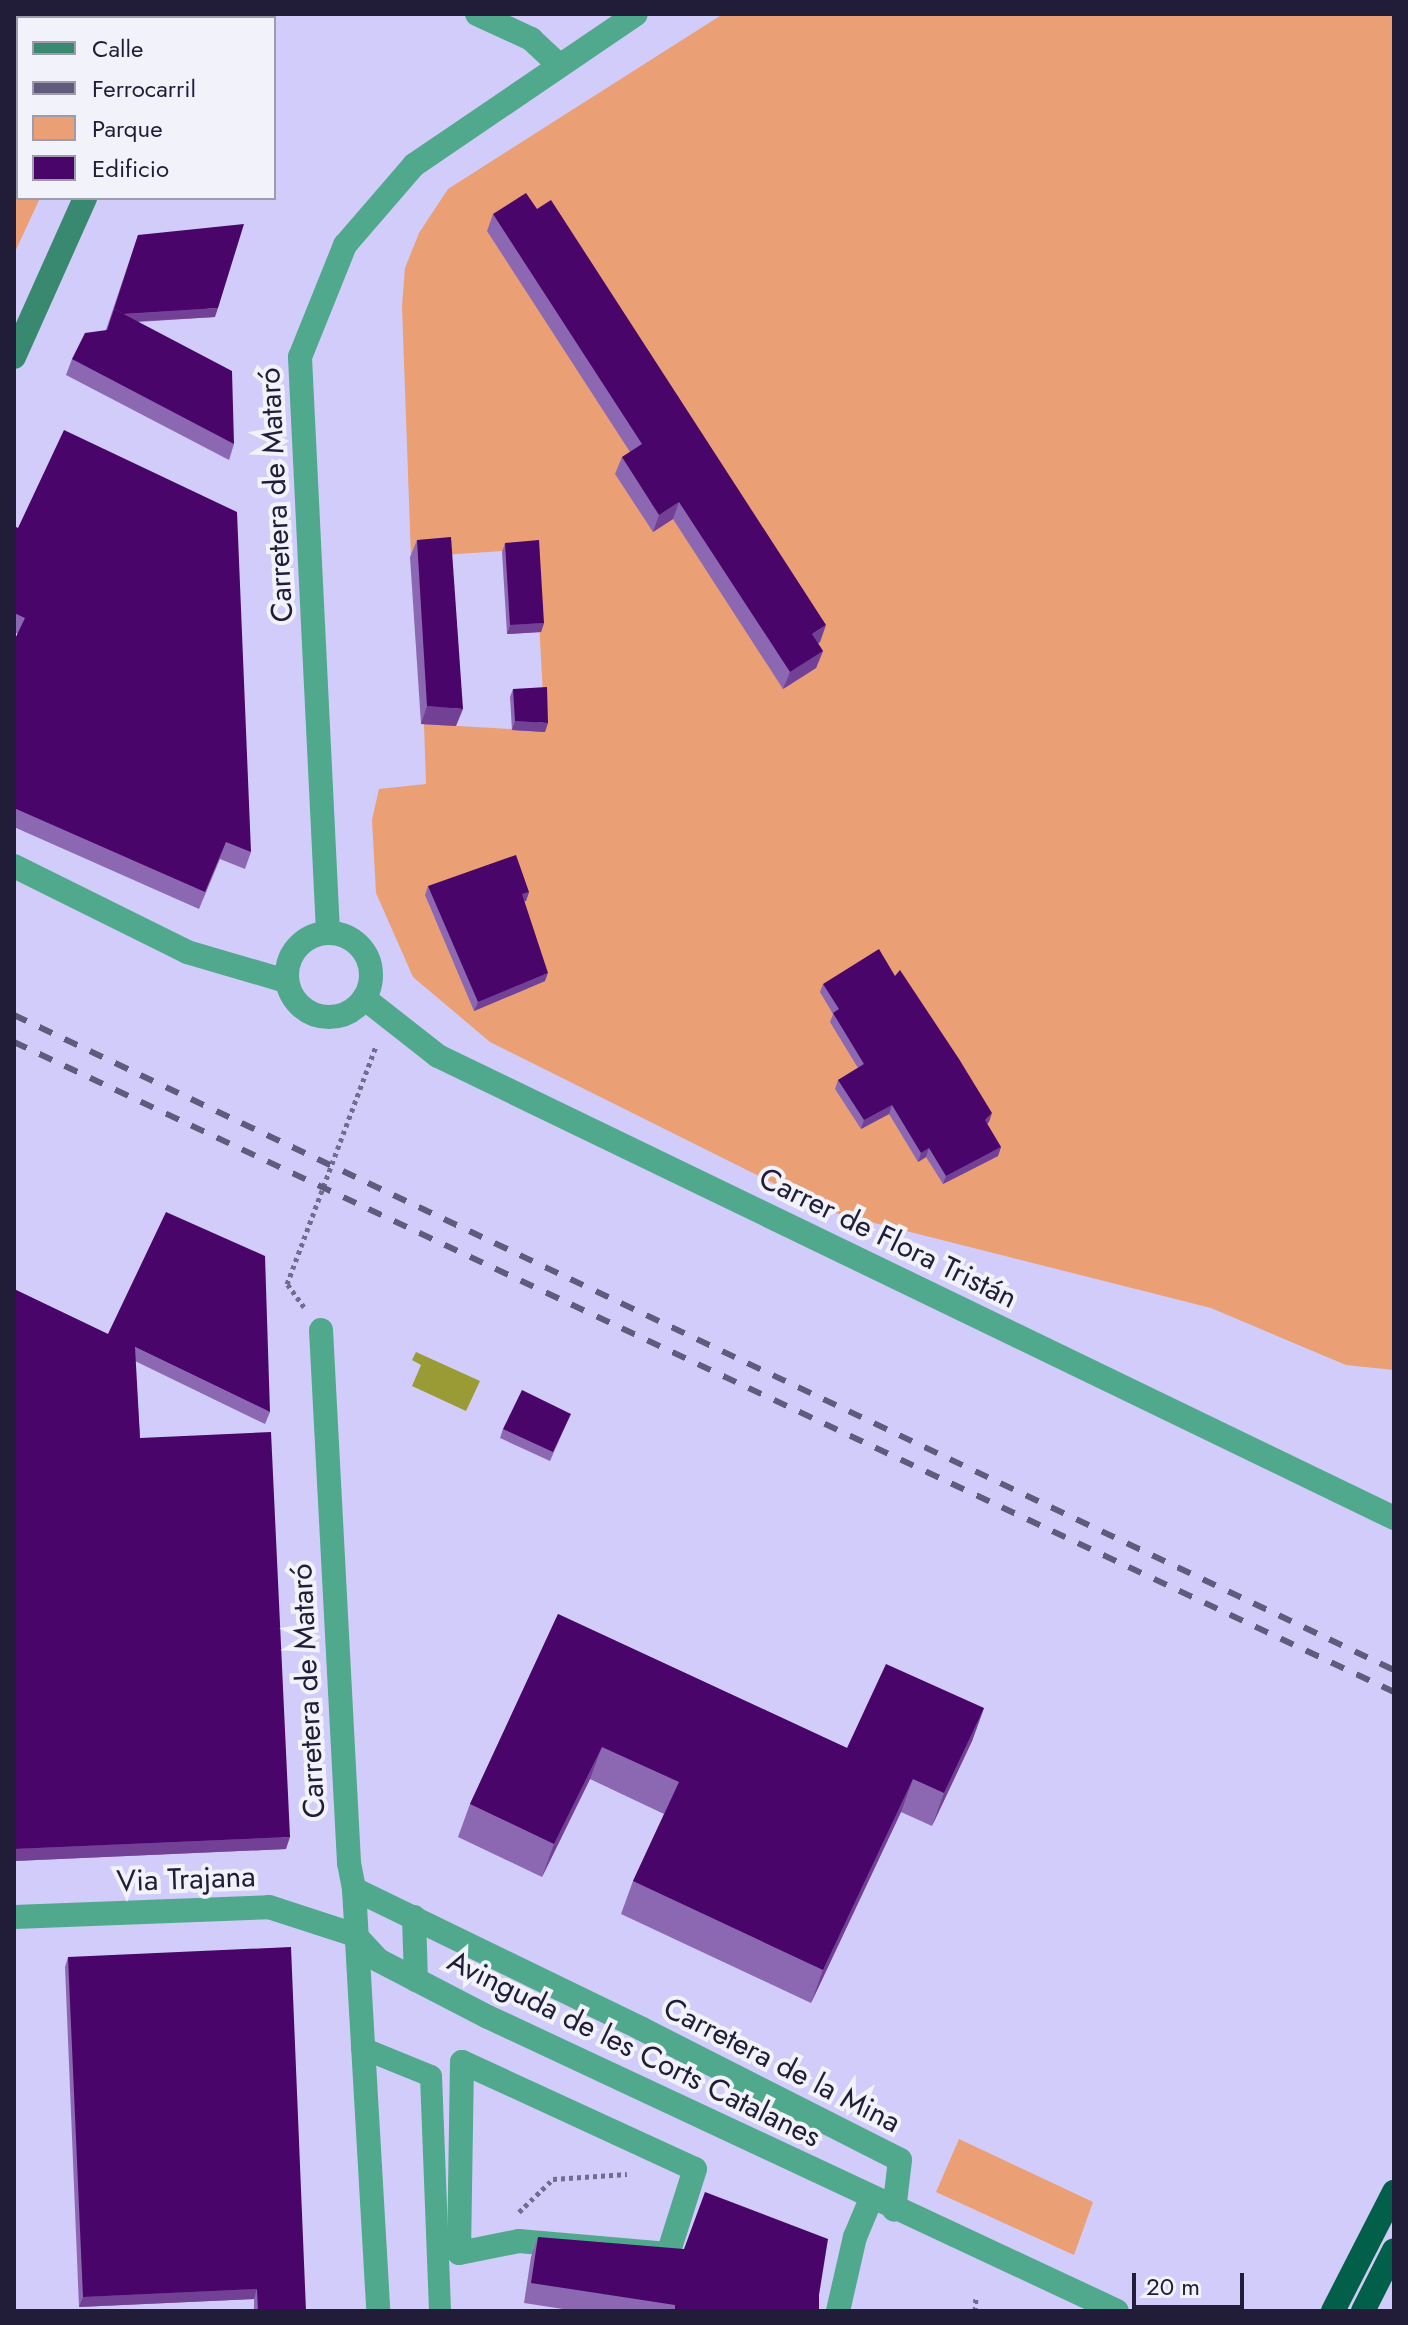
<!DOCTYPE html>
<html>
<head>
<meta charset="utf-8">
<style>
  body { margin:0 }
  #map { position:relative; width:1408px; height:2325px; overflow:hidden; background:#d1ccf9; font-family:Jost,sans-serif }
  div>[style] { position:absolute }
  .green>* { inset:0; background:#ea9f75 }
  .water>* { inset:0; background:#9a9b34 }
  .path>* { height:5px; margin-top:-2.5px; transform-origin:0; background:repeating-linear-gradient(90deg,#716c90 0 4px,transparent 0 8px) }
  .lane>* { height:22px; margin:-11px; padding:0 11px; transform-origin:11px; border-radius:11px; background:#50a98c }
  .street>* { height:24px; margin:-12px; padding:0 12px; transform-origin:12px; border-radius:12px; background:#50a98c }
  .street>.ring { margin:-12px; padding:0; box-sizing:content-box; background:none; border:24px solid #50a98c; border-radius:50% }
  .secondary>* { height:24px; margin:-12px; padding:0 12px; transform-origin:12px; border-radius:12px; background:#398970 }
  .highway>* { height:24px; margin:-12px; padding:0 12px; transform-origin:12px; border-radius:12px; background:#02604a }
  .rail>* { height:6px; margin-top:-3px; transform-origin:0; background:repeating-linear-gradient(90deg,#605b7d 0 14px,transparent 0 28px) }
  .wall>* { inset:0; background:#8d68b2 }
  .shaded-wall>* { inset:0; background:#724195 }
  .building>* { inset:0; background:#49056a }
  span { translate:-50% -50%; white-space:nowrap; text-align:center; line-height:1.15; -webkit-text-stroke:8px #f2f2fa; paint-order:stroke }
  .street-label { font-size:30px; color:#211c38 }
  .frame { position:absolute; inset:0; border:16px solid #211c38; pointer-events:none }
  .legend { position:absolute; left:16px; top:16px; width:260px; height:184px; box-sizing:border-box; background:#f2f2fa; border:2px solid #9e9cac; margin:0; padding:10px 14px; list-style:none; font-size:24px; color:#211c38 }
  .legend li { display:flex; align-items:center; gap:16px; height:40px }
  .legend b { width:40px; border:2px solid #9e9cac }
  .scale { position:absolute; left:1132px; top:2273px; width:112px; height:36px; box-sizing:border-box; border:4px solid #211c38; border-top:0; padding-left:10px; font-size:24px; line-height:28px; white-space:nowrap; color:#211c38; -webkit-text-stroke:6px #f2f2fa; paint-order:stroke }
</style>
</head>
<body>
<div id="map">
  <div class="green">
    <i style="clip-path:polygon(723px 14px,1394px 14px,1394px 1370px,1346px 1365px,1211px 1308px,831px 1212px,490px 1042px,413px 977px,376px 893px,372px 820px,379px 789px,426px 784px,424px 724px,545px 731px,535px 549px,411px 557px,402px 306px,405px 268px,419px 233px,448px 189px)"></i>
    <i style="clip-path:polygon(18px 84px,18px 198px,40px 198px,14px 254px,14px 92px)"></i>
    <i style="clip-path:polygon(959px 2139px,1093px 2202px,1074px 2255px,936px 2192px)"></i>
  </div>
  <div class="water">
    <i style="clip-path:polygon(416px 1352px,480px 1381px,466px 1411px,412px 1386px,421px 1365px,412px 1360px)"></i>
  </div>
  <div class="path">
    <i style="left:14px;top:71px;width:10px;rotate:-66deg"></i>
    <i style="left:304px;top:1307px;width:29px;rotate:-126deg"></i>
    <i style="left:287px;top:1284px;width:254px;rotate:-69.5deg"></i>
    <i style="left:519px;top:2212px;width:47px;rotate:-44.1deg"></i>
    <i style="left:553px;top:2179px;width:74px;rotate:-3.9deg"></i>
    <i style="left:975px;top:2311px;width:13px;rotate:-86deg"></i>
  </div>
  <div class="lane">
    <i style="left:362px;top:2048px;width:74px;rotate:22.1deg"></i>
    <i style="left:431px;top:2076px;width:235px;rotate:87.8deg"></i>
  </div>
  <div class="street">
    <i style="left:477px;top:14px;width:60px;rotate:24.8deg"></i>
    <i style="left:531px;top:39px;width:37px;rotate:43deg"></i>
    <i style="left:14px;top:866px;width:193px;rotate:26.4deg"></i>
    <i style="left:187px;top:952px;width:103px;rotate:16.3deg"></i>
    <i style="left:328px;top:932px;width:576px;rotate:-92.79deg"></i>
    <i style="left:300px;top:357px;width:121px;rotate:-68.1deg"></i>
    <i style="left:345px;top:245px;width:106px;rotate:-49.2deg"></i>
    <i style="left:414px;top:165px;width:268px;rotate:-34.2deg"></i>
    <i class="ring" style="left:287px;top:933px;width:60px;height:60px"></i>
    <i style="left:364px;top:998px;width:94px;rotate:38.1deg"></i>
    <i style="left:438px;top:1056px;width:1062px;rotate:25.79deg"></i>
    <i style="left:321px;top:1330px;width:534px;rotate:86.99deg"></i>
    <i style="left:349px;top:1863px;width:26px;rotate:79deg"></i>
    <i style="left:354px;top:1889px;width:423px;rotate:86.7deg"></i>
    <i style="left:354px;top:1889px;width:320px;rotate:25.9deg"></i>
    <i style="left:642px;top:2029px;width:289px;rotate:26.9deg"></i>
    <i style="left:900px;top:2160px;width:50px;rotate:96.8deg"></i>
    <i style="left:14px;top:1917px;width:255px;rotate:-2.2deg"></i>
    <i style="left:269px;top:1907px;width:90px;rotate:18deg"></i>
    <i style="left:355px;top:1935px;width:34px;rotate:47deg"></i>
    <i style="left:378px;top:1960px;width:124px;rotate:27.4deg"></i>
    <i style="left:488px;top:2017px;width:694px;rotate:25.05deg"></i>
    <i style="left:414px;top:1917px;width:63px;rotate:88.2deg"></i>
    <i style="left:462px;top:2062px;width:256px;rotate:24.7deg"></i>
    <i style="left:695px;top:2169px;width:89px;rotate:107.6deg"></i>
    <i style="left:668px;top:2254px;width:150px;rotate:-175deg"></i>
    <i style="left:519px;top:2241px;width:61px;rotate:168.7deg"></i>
    <i style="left:459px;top:2253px;width:191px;rotate:-89.1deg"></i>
    <i style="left:838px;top:2311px;width:76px;rotate:-77.1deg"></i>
    <i style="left:855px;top:2237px;width:41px;rotate:-67.2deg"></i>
  </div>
  <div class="secondary">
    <i style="left:14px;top:18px;width:4px;rotate:-63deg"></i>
    <i style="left:167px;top:18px;width:4px;rotate:-63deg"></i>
    <i style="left:14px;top:357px;width:174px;rotate:-65.9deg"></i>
  </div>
  <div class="highway">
    <i style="left:1333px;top:2311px;width:134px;rotate:-62.9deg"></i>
    <i style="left:1363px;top:2311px;width:68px;rotate:-63.1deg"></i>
  </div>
  <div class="rail">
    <i style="left:14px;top:1015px;width:1528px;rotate:25.39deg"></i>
    <i style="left:14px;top:1042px;width:1525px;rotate:25.22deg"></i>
  </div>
  <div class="wall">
    <i style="clip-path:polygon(493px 214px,820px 642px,818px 643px,823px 651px,816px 668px,783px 689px,673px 519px,653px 532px,615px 474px,622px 457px,630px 452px,487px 231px)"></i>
    <i style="clip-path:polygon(138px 235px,215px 317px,138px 322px,234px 444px,229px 460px,66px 375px,72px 359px,106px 330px)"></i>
    <i style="clip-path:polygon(14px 526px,251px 852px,245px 869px,220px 859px,199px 909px,14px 827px,14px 641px,18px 634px,14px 632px)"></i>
    <i style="clip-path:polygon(417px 540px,456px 726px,421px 724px,410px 557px)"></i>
    <i style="clip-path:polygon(505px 543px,544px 623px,541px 632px,507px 634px,502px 552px)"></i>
    <i style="clip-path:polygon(513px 689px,545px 732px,512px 730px,510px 697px)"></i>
    <i style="clip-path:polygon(428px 886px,529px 892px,526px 901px,524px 901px,545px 981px,474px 1011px,425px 895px)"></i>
    <i style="clip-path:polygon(823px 984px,989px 1122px,987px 1124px,1001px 1147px,998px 1156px,943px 1184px,926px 1157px,918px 1162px,889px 1114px,861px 1129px,835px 1089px,838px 1080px,858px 1068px,830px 1022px,833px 1014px,820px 992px)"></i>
    <i style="clip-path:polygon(14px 1289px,270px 1412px,265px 1424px,135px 1361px,140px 1438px,286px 1849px,14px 1861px)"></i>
    <i style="clip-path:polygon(567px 1422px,550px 1461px,500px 1438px,503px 1429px)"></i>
    <i style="clip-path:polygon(558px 1614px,847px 1748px,984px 1708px,972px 1741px,932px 1826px,901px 1812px,811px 2003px,621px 1914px,633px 1881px,664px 1814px,590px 1779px,542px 1877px,458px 1837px,470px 1804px)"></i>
    <i style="clip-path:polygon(68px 1957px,306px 2311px,254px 2311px,254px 2299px,79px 2307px,65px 1967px)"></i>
    <i style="clip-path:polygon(538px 2237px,819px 2295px,819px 2311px,576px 2311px,524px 2303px,531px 2257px)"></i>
  </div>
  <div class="shaded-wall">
    <i style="clip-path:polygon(218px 308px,215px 317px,109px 323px,112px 315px)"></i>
    <i style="clip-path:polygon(679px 502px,673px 519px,653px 532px,659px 515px)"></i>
    <i style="clip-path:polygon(544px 623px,541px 632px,507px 634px,510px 625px)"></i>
    <i style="clip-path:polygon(826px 625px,820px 642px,806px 651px,812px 634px)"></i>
    <i style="clip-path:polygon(823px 651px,816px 668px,783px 689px,790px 672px)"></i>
    <i style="clip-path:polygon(427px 706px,463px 709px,456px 726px,421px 724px)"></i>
    <i style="clip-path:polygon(515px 721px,548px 723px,545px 732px,512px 730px)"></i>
    <i style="clip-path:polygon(529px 892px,526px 901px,519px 903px,522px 894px)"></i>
    <i style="clip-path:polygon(548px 973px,545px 981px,474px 1011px,478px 1002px)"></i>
    <i style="clip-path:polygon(892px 1105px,889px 1114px,861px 1129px,864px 1120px)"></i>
    <i style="clip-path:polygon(992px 1113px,989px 1122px,981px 1129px,985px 1120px)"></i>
    <i style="clip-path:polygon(1001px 1147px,998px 1156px,943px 1184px,946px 1176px)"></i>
    <i style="clip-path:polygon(929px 1148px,926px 1157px,918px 1162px,921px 1153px)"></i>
    <i style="clip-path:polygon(984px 1708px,972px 1741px,932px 1826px,944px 1793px)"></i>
    <i style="clip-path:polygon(602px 1747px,590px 1779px,542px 1877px,554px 1844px)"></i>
    <i style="clip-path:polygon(913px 1779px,901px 1812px,811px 2003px,823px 1970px)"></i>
    <i style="clip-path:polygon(290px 1837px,286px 1849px,14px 1861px,14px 1849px)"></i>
    <i style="clip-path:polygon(257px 2289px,254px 2299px,79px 2307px,83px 2297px)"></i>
  </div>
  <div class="building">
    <i style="clip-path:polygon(526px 193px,537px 209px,551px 200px,826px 625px,812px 634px,823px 651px,790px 672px,679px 502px,659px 515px,622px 457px,642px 444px,493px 214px)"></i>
    <i style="clip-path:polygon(244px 224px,218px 308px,123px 314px,114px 309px,112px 315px,138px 235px)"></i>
    <i style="clip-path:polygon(114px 309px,232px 371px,234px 444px,72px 359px,85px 333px,107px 330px)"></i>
    <i style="clip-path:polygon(64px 430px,237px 512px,251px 852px,226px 842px,205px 892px,14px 808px,14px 641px,25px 618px,14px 613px,14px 526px,18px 528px)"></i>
    <i style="clip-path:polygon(451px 537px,463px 709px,427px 706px,417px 540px)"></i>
    <i style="clip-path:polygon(539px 540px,544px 623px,510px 625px,505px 543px)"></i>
    <i style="clip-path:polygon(547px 687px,548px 723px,515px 721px,513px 689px)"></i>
    <i style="clip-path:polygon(516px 855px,529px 892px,522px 894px,548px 973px,478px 1002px,428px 886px)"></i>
    <i style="clip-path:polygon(879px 949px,895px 976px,900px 970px,959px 1059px,992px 1113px,985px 1120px,1001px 1147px,946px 1176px,929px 1148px,921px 1153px,892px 1105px,864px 1120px,838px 1080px,864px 1064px,833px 1013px,839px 1009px,823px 984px)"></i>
    <i style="clip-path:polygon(166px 1212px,265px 1256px,270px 1412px,135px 1347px,140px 1438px,271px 1432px,290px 1837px,14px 1849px,14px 1688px,16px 1688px,14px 1648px,14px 1289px,108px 1334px)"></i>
    <i style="clip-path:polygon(522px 1390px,571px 1414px,553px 1452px,503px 1429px)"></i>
    <i style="clip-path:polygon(558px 1614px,847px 1748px,886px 1664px,984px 1708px,944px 1793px,913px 1779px,823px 1970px,633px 1881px,679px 1782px,602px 1747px,554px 1844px,470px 1804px)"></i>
    <i style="clip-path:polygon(291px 1947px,306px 2311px,258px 2311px,257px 2289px,83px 2297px,68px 1957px)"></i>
    <i style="clip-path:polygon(705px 2192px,828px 2239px,819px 2295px,819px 2311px,675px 2311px,675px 2305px,531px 2283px,538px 2237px,684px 2249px)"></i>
  </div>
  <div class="street-label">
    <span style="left:276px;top:495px;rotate:-93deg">Carretera de Mataró</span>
    <span style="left:888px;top:1238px;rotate:26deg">Carrer de Flora Tristán</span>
    <span style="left:308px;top:1691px;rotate:-93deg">Carretera de Mataró</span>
    <span style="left:186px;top:1879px;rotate:-2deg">Via Trajana</span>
    <span style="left:634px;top:2049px;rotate:26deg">Avinguda de les Corts Catalanes</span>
    <span style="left:782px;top:2065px;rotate:27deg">Carretera de la Mina</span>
  </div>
  <div class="frame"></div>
  <ul class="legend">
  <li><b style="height:10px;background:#398970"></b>Calle</li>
  <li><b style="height:10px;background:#605b7d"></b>Ferrocarril</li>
  <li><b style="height:22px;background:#ea9f75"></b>Parque</li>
  <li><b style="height:22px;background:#49056a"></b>Edificio</li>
  </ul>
  <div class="scale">20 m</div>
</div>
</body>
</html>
